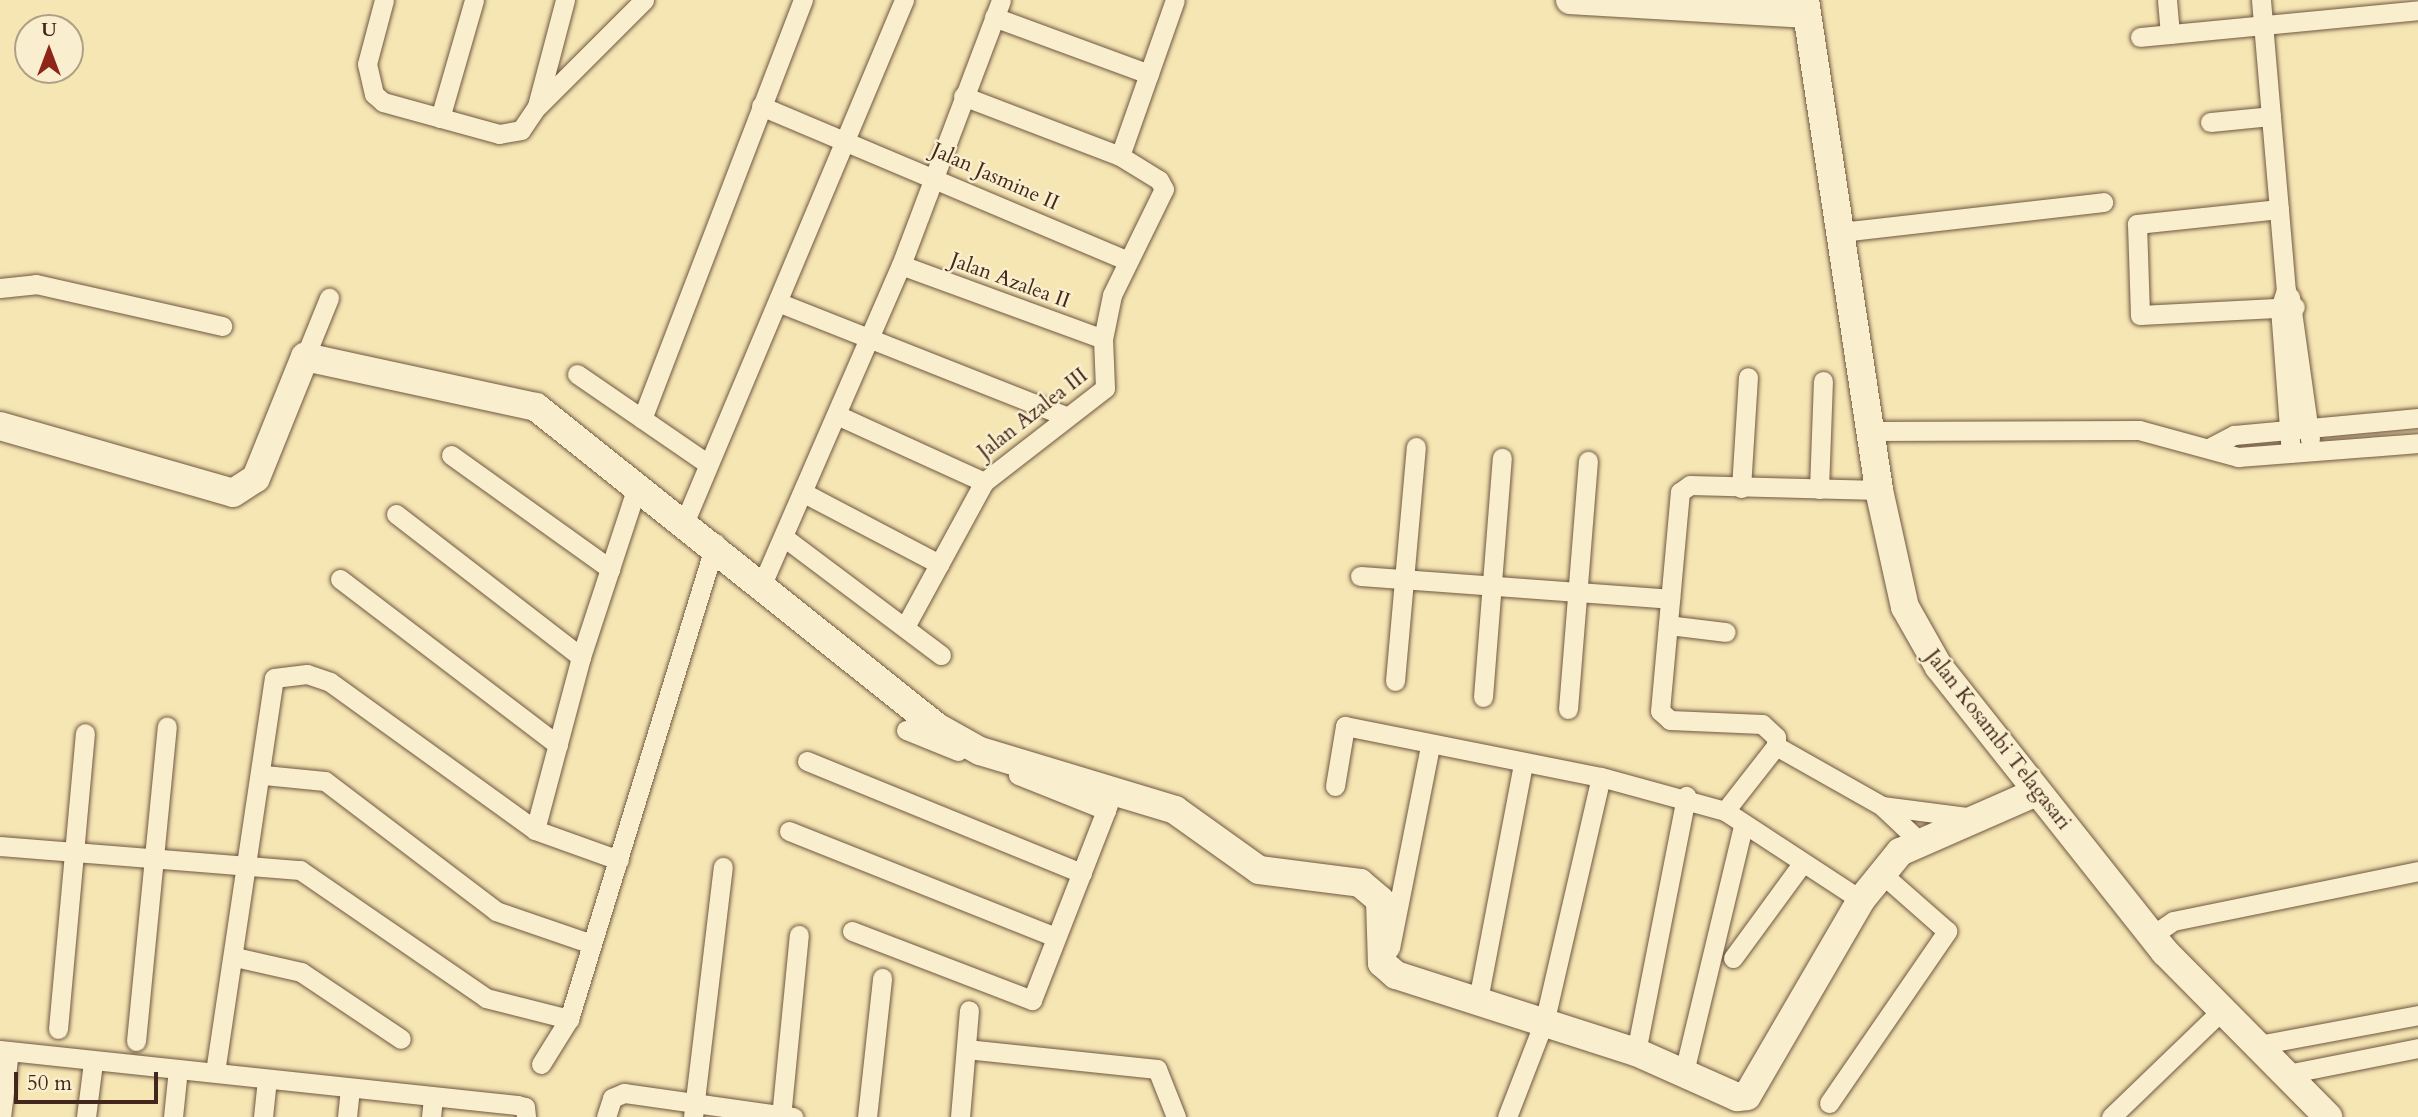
<!DOCTYPE html>
<html>
<head>
<meta charset="utf-8">
<style>
  body { margin:0 }
  #map { position:relative; width:2418px; height:1117px; overflow:hidden; background:#f6e6b3; font-family:Cardo,serif }
  div>[style] { position:absolute }
  .roads { filter:drop-shadow(0 0 2px #705742) drop-shadow(0 0 2px #705742) }
  .street>* { height:19px; margin:-9.5px; padding:0 9.5px; transform-origin:9.5px; border-radius:9.5px; background:#f9efce }
  .secondary>* { height:28px; margin:-14px; padding:0 14px; transform-origin:14px; border-radius:14px; background:#f9efce }
  span { translate:-50% -50%; white-space:nowrap; text-align:center; line-height:1.15; -webkit-text-stroke:5px #f9efce; paint-order:stroke }
  .street-label { font-size:21px; color:#43271c }
  .north { position:absolute; left:14px; top:14px; width:70px; height:70px; box-sizing:border-box; background:#f9efce; border:2px solid #b09f87; border-radius:50%; rotate:0deg; font-size:19px; font-weight:700; line-height:28px; text-align:center; color:#43271c }
  .north::after { content:''; display:block; margin:auto; width:24px; height:32px; background:#8f2418; clip-path:polygon(50% 0,100% 100%,50% 72%,0 100%) }
  .scale { position:absolute; left:14px; top:1072px; width:144px; height:32px; box-sizing:border-box; border:4px solid #43271c; border-top:0; padding-left:9px; font-size:21px; line-height:24px; white-space:nowrap; color:#43271c; -webkit-text-stroke:5px #f9efce; paint-order:stroke }
</style>
</head>
<body>
<div id="map">
  <div class="roads">
    <div class="street">
      <i style="left:384px;top:0;width:66px;rotate:104.9deg"></i>
      <i style="left:367px;top:64px;width:31px;rotate:77deg"></i>
      <i style="left:374px;top:94px;width:12px;rotate:42deg"></i>
      <i style="left:383px;top:102px;width:120px;rotate:15.4deg"></i>
      <i style="left:499px;top:134px;width:22px;rotate:-10deg"></i>
      <i style="left:521px;top:130px;width:29px;rotate:-56deg"></i>
      <i style="left:537px;top:106px;width:110px;rotate:-75.2deg"></i>
      <i style="left:2167px;top:0;width:34px;rotate:85deg"></i>
      <i style="left:2261px;top:0;width:291px;rotate:85.1deg"></i>
      <i style="left:2286px;top:290px;width:19px;rotate:108deg"></i>
      <i style="left:2280px;top:308px;width:145px;rotate:85.7deg"></i>
      <i style="left:994px;top:17px;width:165px;rotate:20.2deg"></i>
      <i style="left:2140px;top:37px;width:279px;rotate:-5.5deg"></i>
      <i style="left:538px;top:106px;width:150px;rotate:-45deg"></i>
      <i style="left:761px;top:106px;width:398px;rotate:22.9deg"></i>
      <i style="left:440px;top:118px;width:123px;rotate:-73.9deg"></i>
      <i style="left:2210px;top:122px;width:61px;rotate:-5.6deg"></i>
      <i style="left:1120px;top:156px;width:165px;rotate:-70.6deg"></i>
      <i style="left:2279px;top:209px;width:143px;rotate:174deg"></i>
      <i style="left:2137px;top:224px;width:91px;rotate:88.1deg"></i>
      <i style="left:2140px;top:315px;width:155px;rotate:-3deg"></i>
      <i style="left:1841px;top:232px;width:264px;rotate:-6.5deg"></i>
      <i style="left:901px;top:265px;width:215px;rotate:20.1deg"></i>
      <i style="left:0;top:288px;width:36px;rotate:-6deg"></i>
      <i style="left:36px;top:284px;width:191px;rotate:12.7deg"></i>
      <i style="left:2290px;top:297px;width:144px;rotate:82deg"></i>
      <i style="left:780px;top:303px;width:304px;rotate:21.6deg"></i>
      <i style="left:305px;top:357px;width:64px;rotate:-67.9deg"></i>
      <i style="left:577px;top:374px;width:159px;rotate:34.5deg"></i>
      <i style="left:837px;top:415px;width:162px;rotate:24.5deg"></i>
      <i style="left:642px;top:419px;width:449px;rotate:-69deg"></i>
      <i style="left:1870px;top:431px;width:269px;rotate:-0.2deg"></i>
      <i style="left:2139px;top:430px;width:103px;rotate:15.3deg"></i>
      <i style="left:2238px;top:457px;width:181px;rotate:-4.4deg"></i>
      <i style="left:2211px;top:447px;width:26px;rotate:-28deg"></i>
      <i style="left:2234px;top:435px;width:185px;rotate:-5.3deg"></i>
      <i style="left:451px;top:455px;width:196px;rotate:35.6deg"></i>
      <i style="left:1741px;top:488px;width:111px;rotate:-86.4deg"></i>
      <i style="left:1819px;top:489px;width:108px;rotate:-87.9deg"></i>
      <i style="left:804px;top:493px;width:153px;rotate:27.7deg"></i>
      <i style="left:396px;top:514px;width:234px;rotate:37.7deg"></i>
      <i style="left:685px;top:521px;width:565px;rotate:-67.2deg"></i>
      <i style="left:785px;top:538px;width:195px;rotate:36.9deg"></i>
      <i style="left:1360px;top:576px;width:311px;rotate:4.2deg"></i>
      <i style="left:340px;top:579px;width:274px;rotate:37.3deg"></i>
      <i style="left:763px;top:582px;width:346px;rotate:-66.5deg"></i>
      <i style="left:901px;top:265px;width:283px;rotate:-69.3deg"></i>
      <i style="left:906px;top:625px;width:163px;rotate:-61.4deg"></i>
      <i style="left:984px;top:482px;width:153px;rotate:-37.8deg"></i>
      <i style="left:1105px;top:388px;width:49px;rotate:-92.3deg"></i>
      <i style="left:1103px;top:339px;width:45px;rotate:-78.4deg"></i>
      <i style="left:1112px;top:295px;width:118px;rotate:-63.9deg"></i>
      <i style="left:1164px;top:189px;width:10px;rotate:-119deg"></i>
      <i style="left:1159px;top:180px;width:46px;rotate:-148.4deg"></i>
      <i style="left:1120px;top:156px;width:168px;rotate:-159.1deg"></i>
      <i style="left:1668px;top:625px;width:58px;rotate:6.9deg"></i>
      <i style="left:1395px;top:681px;width:235px;rotate:-84.9deg"></i>
      <i style="left:1483px;top:697px;width:240px;rotate:-85.5deg"></i>
      <i style="left:1568px;top:709px;width:249px;rotate:-85.4deg"></i>
      <i style="left:906px;top:730px;width:56px;rotate:22deg"></i>
      <i style="left:1776px;top:746px;width:122px;rotate:29.5deg"></i>
      <i style="left:1882px;top:806px;width:50px;rotate:43.4deg"></i>
      <i style="left:807px;top:761px;width:297px;rotate:22.2deg"></i>
      <i style="left:264px;top:775px;width:61px;rotate:5.6deg"></i>
      <i style="left:325px;top:781px;width:215px;rotate:37.2deg"></i>
      <i style="left:496px;top:911px;width:98px;rotate:19deg"></i>
      <i style="left:1018px;top:775px;width:95px;rotate:21.7deg"></i>
      <i style="left:1106px;top:810px;width:12px;rotate:-70deg"></i>
      <i style="left:1335px;top:786px;width:61px;rotate:-80.5deg"></i>
      <i style="left:1345px;top:726px;width:261px;rotate:11.3deg"></i>
      <i style="left:1601px;top:777px;width:129px;rotate:15.3deg"></i>
      <i style="left:1725px;top:811px;width:163px;rotate:33.2deg"></i>
      <i style="left:1882px;top:806px;width:93px;rotate:7.4deg"></i>
      <i style="left:1725px;top:811px;width:83px;rotate:-51.9deg"></i>
      <i style="left:1776px;top:746px;width:9px;rotate:-90deg"></i>
      <i style="left:1776px;top:737px;width:19px;rotate:-137deg"></i>
      <i style="left:1762px;top:724px;width:92px;rotate:-177.5deg"></i>
      <i style="left:1670px;top:720px;width:13px;rotate:-138deg"></i>
      <i style="left:1660px;top:711px;width:220px;rotate:-84.8deg"></i>
      <i style="left:1680px;top:492px;width:12px;rotate:-35deg"></i>
      <i style="left:1690px;top:485px;width:189px;rotate:1.5deg"></i>
      <i style="left:535px;top:830px;width:179px;rotate:-75.1deg"></i>
      <i style="left:581px;top:657px;width:182px;rotate:-71.8deg"></i>
      <i style="left:789px;top:831px;width:287px;rotate:21.7deg"></i>
      <i style="left:0;top:846px;width:301px;rotate:4.6deg"></i>
      <i style="left:300px;top:870px;width:226px;rotate:34.5deg"></i>
      <i style="left:486px;top:998px;width:86px;rotate:14.2deg"></i>
      <i style="left:852px;top:931px;width:193px;rotate:21deg"></i>
      <i style="left:1032px;top:1000px;width:204px;rotate:-68.7deg"></i>
      <i style="left:2153px;top:935px;width:24px;rotate:-35deg"></i>
      <i style="left:2173px;top:921px;width:250px;rotate:-11.5deg"></i>
      <i style="left:1390px;top:948px;width:206px;rotate:-78.8deg"></i>
      <i style="left:235px;top:957px;width:68px;rotate:12.8deg"></i>
      <i style="left:301px;top:972px;width:120px;rotate:33.8deg"></i>
      <i style="left:1733px;top:958px;width:115px;rotate:-53.8deg"></i>
      <i style="left:1478px;top:1000px;width:240px;rotate:-79.2deg"></i>
      <i style="left:58px;top:1029px;width:297px;rotate:-84.8deg"></i>
      <i style="left:136px;top:1041px;width:316px;rotate:-84.4deg"></i>
      <i style="left:2253px;top:1046px;width:168px;rotate:-10.6deg"></i>
      <i style="left:966px;top:1049px;width:192px;rotate:6deg"></i>
      <i style="left:1157px;top:1069px;width:52px;rotate:68.4deg"></i>
      <i style="left:0;top:1050px;width:520px;rotate:6.07deg"></i>
      <i style="left:517px;top:1105px;width:8px;rotate:14deg"></i>
      <i style="left:525px;top:1107px;width:10px;rotate:84deg"></i>
      <i style="left:1636px;top:1052px;width:261px;rotate:-78.9deg"></i>
      <i style="left:541px;top:1064px;width:53px;rotate:-58.1deg"></i>
      <i style="left:569px;top:1019px;width:498px;rotate:-72.9deg"></i>
      <i style="left:215px;top:1072px;width:398px;rotate:-81.5deg"></i>
      <i style="left:274px;top:678px;width:33px;rotate:-7deg"></i>
      <i style="left:307px;top:674px;width:24px;rotate:19deg"></i>
      <i style="left:330px;top:682px;width:253px;rotate:35.8deg"></i>
      <i style="left:535px;top:830px;width:89px;rotate:19.7deg"></i>
      <i style="left:1684px;top:1072px;width:253px;rotate:-76.5deg"></i>
      <i style="left:2282px;top:1075px;width:139px;rotate:-11.2deg"></i>
      <i style="left:1829px;top:1103px;width:209px;rotate:-55.5deg"></i>
      <i style="left:1947px;top:931px;width:88px;rotate:-138.7deg"></i>
      <i style="left:1px;top:1117px;width:66px;rotate:-83.1deg"></i>
      <i style="left:86px;top:1117px;width:55px;rotate:-82.7deg"></i>
      <i style="left:173px;top:1117px;width:48px;rotate:-84.1deg"></i>
      <i style="left:263px;top:1117px;width:38px;rotate:-84deg"></i>
      <i style="left:347px;top:1117px;width:28px;rotate:-84deg"></i>
      <i style="left:431px;top:1117px;width:19px;rotate:-84deg"></i>
      <i style="left:606px;top:1117px;width:20px;rotate:-72deg"></i>
      <i style="left:612px;top:1098px;width:13px;rotate:-23deg"></i>
      <i style="left:624px;top:1093px;width:171px;rotate:8.1deg"></i>
      <i style="left:693px;top:1117px;width:252px;rotate:-83.2deg"></i>
      <i style="left:781px;top:1117px;width:183px;rotate:-84.4deg"></i>
      <i style="left:867px;top:1117px;width:140px;rotate:-83.8deg"></i>
      <i style="left:960px;top:1117px;width:107px;rotate:-85.2deg"></i>
      <i style="left:1507px;top:1117px;width:105px;rotate:-68.8deg"></i>
      <i style="left:1545px;top:1019px;width:248px;rotate:-77deg"></i>
      <i style="left:2111px;top:1117px;width:151px;rotate:-43.9deg"></i>
    </div>
    <div class="secondary">
      <i style="left:1570px;top:0;width:237px;rotate:3.4deg"></i>
      <i style="left:1805px;top:0;width:496px;rotate:81.4deg"></i>
      <i style="left:1879px;top:490px;width:120px;rotate:77.5deg"></i>
      <i style="left:1905px;top:607px;width:69px;rotate:60.5deg"></i>
      <i style="left:1939px;top:667px;width:364px;rotate:51.6deg"></i>
      <i style="left:2165px;top:952px;width:232px;rotate:45.3deg"></i>
      <i style="left:0;top:426px;width:242px;rotate:16deg"></i>
      <i style="left:233px;top:493px;width:27px;rotate:-33deg"></i>
      <i style="left:256px;top:478px;width:131px;rotate:-68deg"></i>
      <i style="left:305px;top:357px;width:236px;rotate:12.2deg"></i>
      <i style="left:536px;top:407px;width:513px;rotate:38.59deg"></i>
      <i style="left:937px;top:727px;width:49px;rotate:29.2deg"></i>
      <i style="left:980px;top:751px;width:204px;rotate:16.8deg"></i>
      <i style="left:1175px;top:810px;width:103px;rotate:35.5deg"></i>
      <i style="left:1259px;top:870px;width:102px;rotate:7.3deg"></i>
      <i style="left:1360px;top:883px;width:26px;rotate:40deg"></i>
      <i style="left:1380px;top:900px;width:63px;rotate:88.2deg"></i>
      <i style="left:1382px;top:963px;width:18px;rotate:41deg"></i>
      <i style="left:1396px;top:975px;width:252px;rotate:17.8deg"></i>
      <i style="left:1636px;top:1052px;width:111px;rotate:24deg"></i>
      <i style="left:1737px;top:1097px;width:10px;rotate:-6deg"></i>
      <i style="left:1747px;top:1096px;width:227px;rotate:-59.8deg"></i>
      <i style="left:1861px;top:900px;width:62px;rotate:-50.9deg"></i>
      <i style="left:1900px;top:852px;width:150px;rotate:-23.7deg"></i>
    </div>
  </div>
  <div class="street-label">
    <span style="left:995px;top:177px;rotate:24deg">Jalan Jasmine II</span>
    <span style="left:1010px;top:281px;rotate:20deg">Jalan Azalea II</span>
    <span style="left:1033px;top:414px;rotate:-38deg">Jalan Azalea III</span>
    <span style="left:1998px;top:740px;rotate:52deg">Jalan Kosambi Telagasari</span>
  </div>
  <div class="north">U</div>
  <div class="scale">50 m</div>
</div>
</body>
</html>
